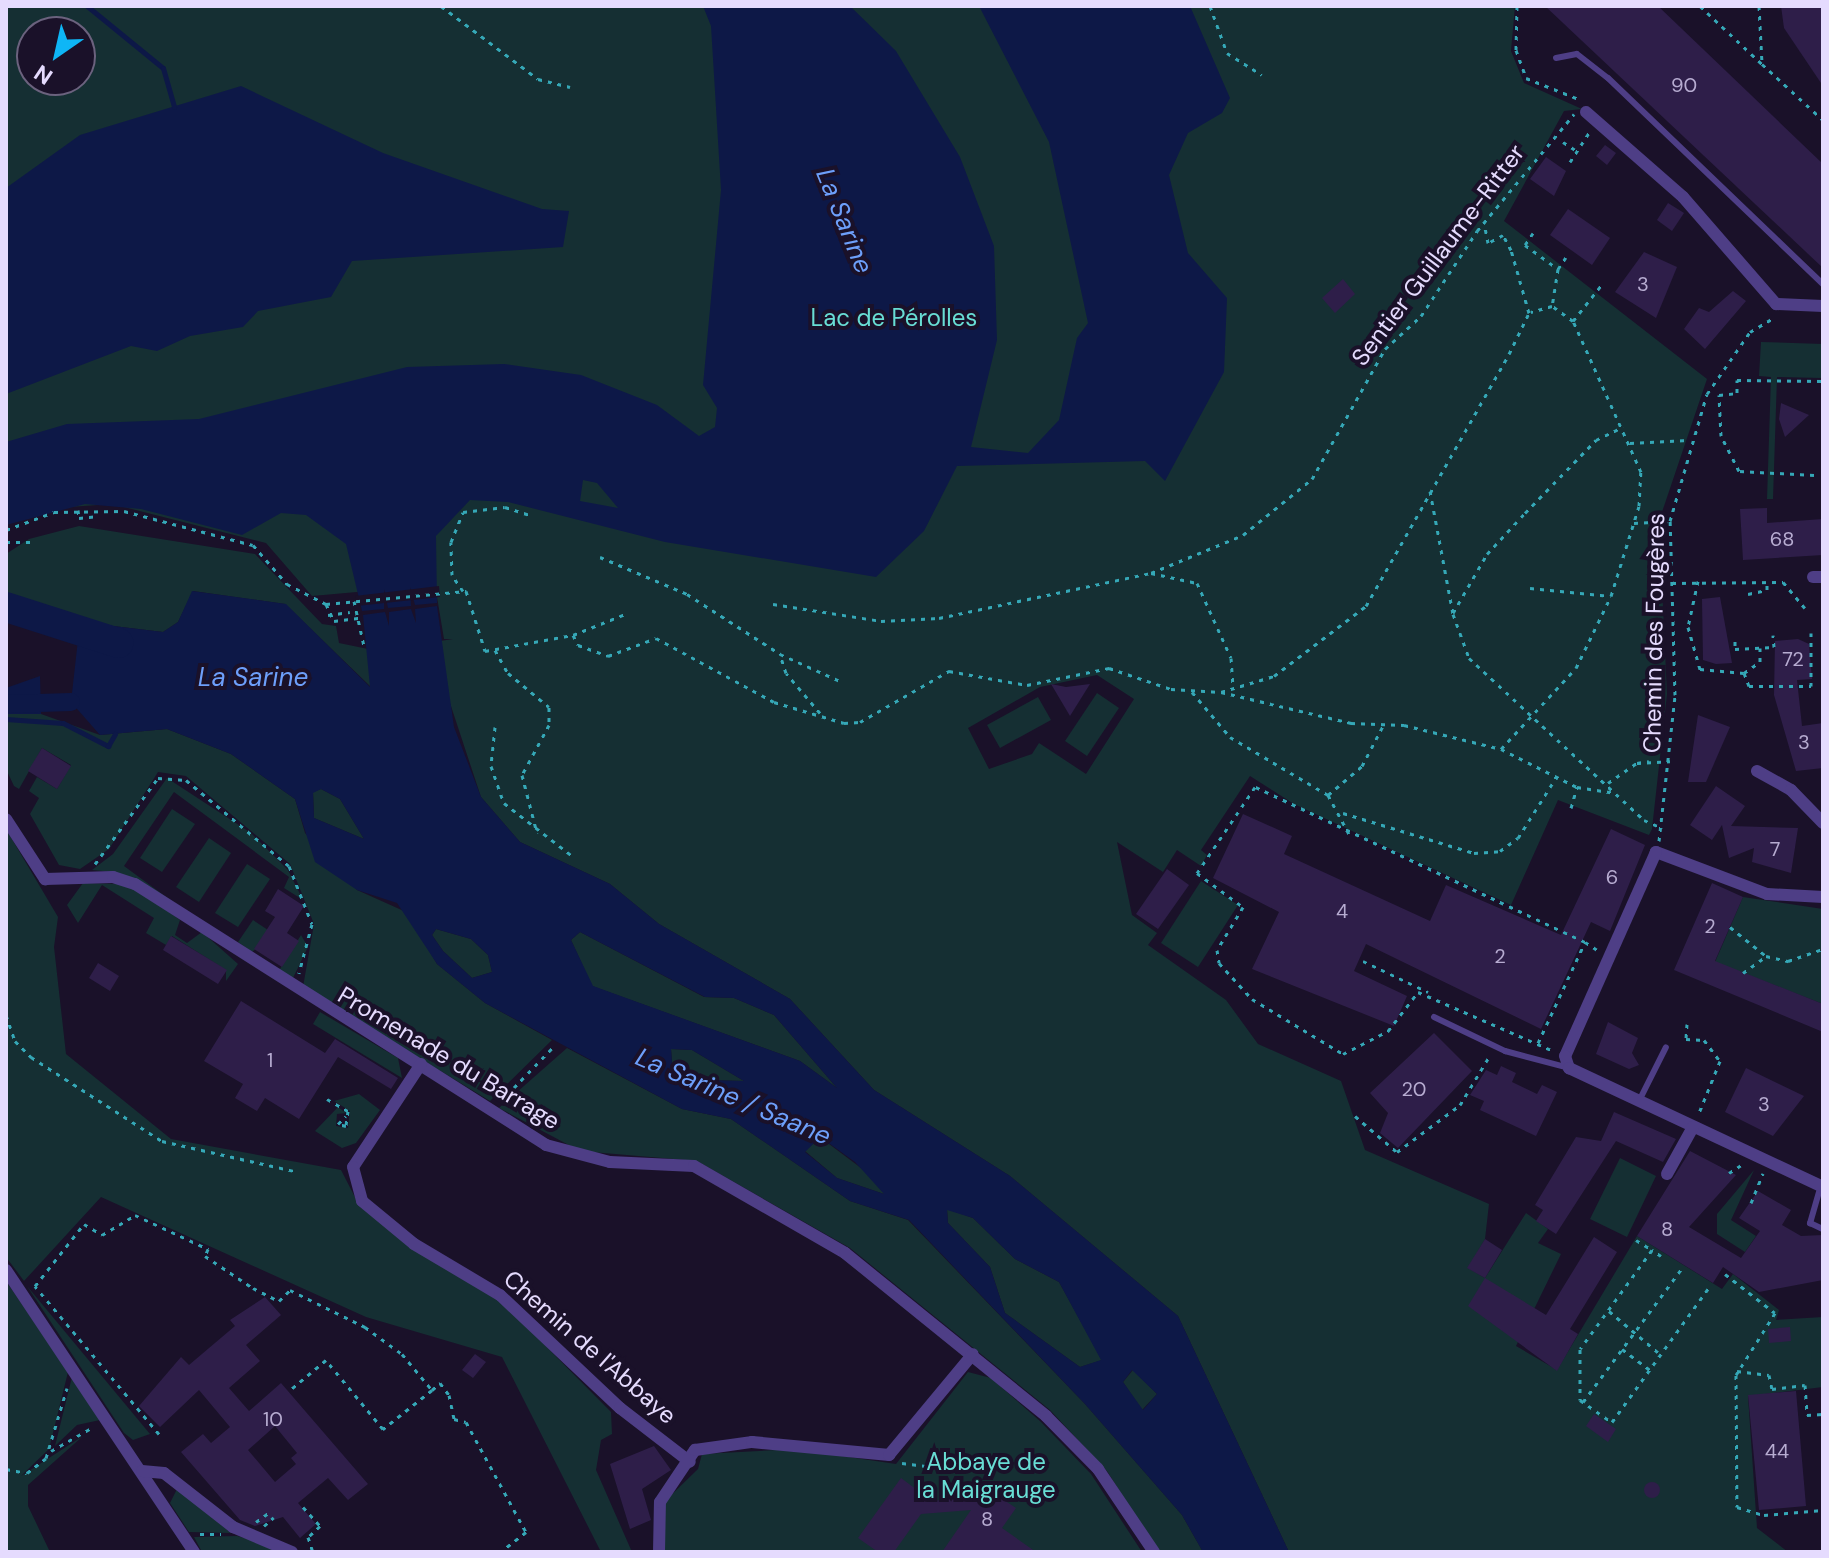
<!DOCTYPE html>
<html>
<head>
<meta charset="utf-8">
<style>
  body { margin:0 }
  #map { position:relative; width:1829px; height:1558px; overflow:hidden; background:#1a1129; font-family:"DM Sans",sans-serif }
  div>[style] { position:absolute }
  .green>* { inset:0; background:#152f33 }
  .water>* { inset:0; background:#0d1847 }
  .pier>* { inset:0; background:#1a1129 }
  .stream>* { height:5px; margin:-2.5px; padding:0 2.5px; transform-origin:2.5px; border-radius:2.5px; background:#0d1847 }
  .canal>* { height:18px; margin:-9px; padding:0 9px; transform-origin:9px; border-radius:9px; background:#0d1847 }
  .river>* { height:30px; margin:-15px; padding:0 15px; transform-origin:15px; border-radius:15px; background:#0d1847 }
  .building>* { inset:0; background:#2e1e49 }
  .round { border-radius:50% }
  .path>* { height:3px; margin-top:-1.5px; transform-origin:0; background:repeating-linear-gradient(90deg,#35a8b7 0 4px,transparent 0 10px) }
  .service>* { height:6px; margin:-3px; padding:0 3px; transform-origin:3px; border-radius:3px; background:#4e3e86 }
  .minor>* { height:12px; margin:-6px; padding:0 6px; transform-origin:6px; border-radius:6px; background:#4e3e86 }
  span { translate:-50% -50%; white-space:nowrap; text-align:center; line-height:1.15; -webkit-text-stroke:8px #1a1129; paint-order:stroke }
  .number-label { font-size:20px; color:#b7acd1 }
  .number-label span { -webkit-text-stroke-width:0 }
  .street-label { font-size:24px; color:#e5dbfe }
  .park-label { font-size:24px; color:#68ddd4 }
  .water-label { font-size:26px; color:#6d9ffa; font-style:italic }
  .frame { position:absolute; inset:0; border:8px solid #e5dbfe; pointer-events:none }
  .north { position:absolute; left:16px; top:16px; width:80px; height:80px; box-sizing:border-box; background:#1a1129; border:2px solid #6b627e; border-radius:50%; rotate:214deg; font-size:22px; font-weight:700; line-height:32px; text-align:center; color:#e5dbfe }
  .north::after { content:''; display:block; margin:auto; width:28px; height:36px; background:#0eb6f6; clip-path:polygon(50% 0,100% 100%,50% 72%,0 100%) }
</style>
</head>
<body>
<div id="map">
  <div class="green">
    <i style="clip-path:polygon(evenodd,6px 6px,1515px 6px,1511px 51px,1524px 83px,1582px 109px,1564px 111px,1504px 221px,1707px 379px,1659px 521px,1667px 694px,1652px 829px,1649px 835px,1558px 800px,1511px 905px,1294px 804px,1250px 776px,1201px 850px,1207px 855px,1201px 866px,1177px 850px,1163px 872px,1117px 842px,1132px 915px,1157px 933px,1148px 945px,1226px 1000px,1258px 1044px,1341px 1081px,1365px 1150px,1489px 1204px,1485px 1239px,1468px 1268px,1485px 1278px,1526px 1213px,1548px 1229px,1538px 1243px,1561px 1254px,1516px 1346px,1557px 1370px,1637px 1236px,1722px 1289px,1733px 1274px,1779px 1310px,1776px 1320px,1823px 1317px,1823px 1387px,1748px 1396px,1757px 1528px,1788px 1552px,1289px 1552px,1178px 1316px,1010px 1176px,874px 1090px,790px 999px,659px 924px,610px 884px,520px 842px,481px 797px,445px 688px,440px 641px,453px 639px,444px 639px,435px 585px,312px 596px,266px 543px,112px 504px,55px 508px,6px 525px,6px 6px,32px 32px,80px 32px,80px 80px,32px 80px,32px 32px,6px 6px,1097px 675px,1134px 699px,1086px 774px,1039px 743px,1032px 754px,989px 769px,968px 728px,1040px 687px,1097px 675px)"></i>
    <i style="clip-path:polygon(1761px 342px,1823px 344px,1822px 378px,1777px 377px,1773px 499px,1767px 499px,1771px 377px,1759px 376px)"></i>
    <i style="clip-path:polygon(79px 526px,255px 554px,322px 624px,336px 626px,339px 643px,368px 649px,371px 687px,285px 604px,193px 591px,178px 622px,163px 632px,80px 622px,6px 598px,6px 554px,29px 539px)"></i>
    <i style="clip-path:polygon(1097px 693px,1119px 708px,1087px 756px,1065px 741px)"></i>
    <i style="clip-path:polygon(1038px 697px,1051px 720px,1000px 748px,987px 725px)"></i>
    <i style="clip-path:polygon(6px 714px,41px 714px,100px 735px,167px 729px,231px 754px,295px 799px,305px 833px,357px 890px,406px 912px,437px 964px,485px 1003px,552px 1040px,490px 1101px,303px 987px,314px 924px,290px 864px,186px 776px,158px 772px,109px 849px,80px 869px,59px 865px,30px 814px,39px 798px,29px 791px,37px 777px,57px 789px,71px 765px,42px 748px,19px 789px,14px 786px,6px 769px)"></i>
    <i style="clip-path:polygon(167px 778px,251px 833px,288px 870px,303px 900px,284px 888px,289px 877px,174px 792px,124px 866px,192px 916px,113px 872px,92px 870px,113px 854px)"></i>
    <i style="clip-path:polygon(321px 789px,340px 799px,364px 839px,314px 818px,313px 792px)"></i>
    <i style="clip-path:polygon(172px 809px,195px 824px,162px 872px,140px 858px)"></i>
    <i style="clip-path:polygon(6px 829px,58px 917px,54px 947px,66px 1054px,171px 1139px,341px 1170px,358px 1203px,498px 1298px,611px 1412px,612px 1434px,601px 1440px,596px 1470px,632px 1552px,601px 1552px,502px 1357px,366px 1317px,101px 1197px,24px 1281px,6px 1257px)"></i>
    <i style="clip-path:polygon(209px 838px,231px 853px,199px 902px,176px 887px)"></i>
    <i style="clip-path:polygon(247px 864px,270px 879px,238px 927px,215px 913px)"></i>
    <i style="clip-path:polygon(1201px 881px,1238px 905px,1198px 967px,1161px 943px)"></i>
    <i style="clip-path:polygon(83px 883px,120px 884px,143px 893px,180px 920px,175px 935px,187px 943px,202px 932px,238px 964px,226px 981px,226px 970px,172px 936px,166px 945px,146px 933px,154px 918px,102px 885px,78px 923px,67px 905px)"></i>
    <i style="clip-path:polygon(1743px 897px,1823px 909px,1823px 1004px,1715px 962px)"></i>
    <i style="clip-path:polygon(253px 920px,274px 934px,252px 952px,238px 942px)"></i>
    <i style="clip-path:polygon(436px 929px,471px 939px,488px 955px,492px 972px,472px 978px,443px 951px,432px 935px)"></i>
    <i style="clip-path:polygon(580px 932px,704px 997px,734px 998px,774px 1015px,837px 1088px,800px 1061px,592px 986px,571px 940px)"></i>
    <i style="clip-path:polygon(301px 935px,308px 947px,292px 980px,261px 960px,280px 969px)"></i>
    <i style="clip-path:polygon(320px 1012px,398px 1058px,402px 1078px,313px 1024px)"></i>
    <i style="clip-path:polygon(567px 1048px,682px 1109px,731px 1119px,850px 1201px,908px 1220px,1085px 1404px,1182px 1515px,1203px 1552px,1158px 1552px,1107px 1471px,1050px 1410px,850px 1248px,697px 1161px,580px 1151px,499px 1108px)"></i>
    <i style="clip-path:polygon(671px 1049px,692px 1050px,744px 1081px,699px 1080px,672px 1063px)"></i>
    <i style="clip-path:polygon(359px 1094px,380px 1110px,356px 1143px,342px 1148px,315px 1131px,338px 1107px,346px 1113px,337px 1114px,336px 1126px,348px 1128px,350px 1111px,334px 1101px)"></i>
    <i style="clip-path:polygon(814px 1143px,829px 1144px,881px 1183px,884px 1194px,837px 1178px,805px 1151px)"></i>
    <i style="clip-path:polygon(1620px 1158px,1656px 1176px,1627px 1237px,1590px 1219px)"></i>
    <i style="clip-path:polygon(1754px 1170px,1731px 1220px,1756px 1236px,1745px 1252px,1717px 1234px,1717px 1214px)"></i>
    <i style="clip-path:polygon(947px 1209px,973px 1218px,1015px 1259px,1059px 1282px,1102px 1360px,1080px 1367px,1005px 1313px,990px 1267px,948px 1223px)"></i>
    <i style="clip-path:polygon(6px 1281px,68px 1372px,49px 1449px,21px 1476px,83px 1436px,28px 1485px,28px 1506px,50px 1552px,6px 1552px)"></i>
    <i style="clip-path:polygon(27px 1286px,150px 1434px,133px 1440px,124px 1433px)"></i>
    <i style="clip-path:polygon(1133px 1370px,1157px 1394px,1142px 1410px,1123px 1382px)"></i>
    <i style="clip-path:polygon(968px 1372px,991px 1378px,1041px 1422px,1091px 1474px,1142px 1552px,665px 1552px,663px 1503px,698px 1469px,702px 1454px,795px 1449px,896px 1464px)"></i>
    <i style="clip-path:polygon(72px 1377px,100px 1420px,77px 1425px,55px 1446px)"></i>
    <i style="clip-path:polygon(177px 1489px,231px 1533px,189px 1532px,170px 1503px)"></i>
    <i style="clip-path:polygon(237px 1536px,273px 1546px,283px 1552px,202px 1552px,194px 1537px)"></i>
  </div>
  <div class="water">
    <i style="clip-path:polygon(evenodd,703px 6px,850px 6px,896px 51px,960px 157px,994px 246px,997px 340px,971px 447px,1028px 453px,1059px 420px,1077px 338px,1088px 323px,1049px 142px,979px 6px,1190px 6px,1230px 98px,1222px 113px,1188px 133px,1169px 175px,1188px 253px,1227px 298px,1224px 372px,1165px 481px,1145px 461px,957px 466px,924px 531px,876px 577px,665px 542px,508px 502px,470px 500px,436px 536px,437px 603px,415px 605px,410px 587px,411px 606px,388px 608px,384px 589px,384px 609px,362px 611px,346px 544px,306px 515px,281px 513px,242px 535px,141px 509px,85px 504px,6px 525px,6px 442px,67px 424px,199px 419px,407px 367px,504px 364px,581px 375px,657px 405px,699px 436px,715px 427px,717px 408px,703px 385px,721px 190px,711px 26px,703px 6px,583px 480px,597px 483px,618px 508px,580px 501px,583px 480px)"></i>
    <i style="clip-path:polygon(241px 86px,383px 153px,542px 209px,569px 211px,563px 247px,352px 261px,331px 297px,258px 311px,243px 327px,190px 336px,157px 351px,131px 346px,6px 394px,6px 188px,80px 135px)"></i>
    <i style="clip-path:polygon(evenodd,192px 591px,286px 604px,370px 687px,363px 615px,385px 612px,389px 626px,389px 612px,411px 609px,416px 623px,415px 609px,437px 606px,454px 727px,481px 797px,520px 842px,610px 884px,659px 924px,790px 999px,874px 1090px,1010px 1176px,1178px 1316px,1289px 1552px,1203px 1552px,1182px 1515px,1085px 1404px,909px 1220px,850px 1201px,731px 1119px,682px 1109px,485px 1003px,437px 964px,397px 903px,357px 890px,315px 862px,295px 799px,231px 754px,167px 729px,100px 735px,71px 702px,80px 622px,163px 632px,178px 622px,192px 591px,321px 789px,340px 799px,364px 839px,314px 818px,313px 793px,321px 789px,192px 591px,436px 929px,471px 939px,488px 955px,492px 972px,472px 978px,443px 951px,432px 935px,436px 929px,192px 591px,580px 932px,705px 997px,734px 998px,774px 1015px,837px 1088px,800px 1061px,593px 986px,571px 940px,580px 932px,192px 591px,671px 1049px,692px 1050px,744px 1081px,699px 1080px,672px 1063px,671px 1049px,192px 591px,814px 1143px,830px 1144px,855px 1162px,884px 1194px,837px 1178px,805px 1152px,814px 1143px,192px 591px,947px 1210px,973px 1218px,1015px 1259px,1059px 1282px,1101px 1360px,1080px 1367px,1005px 1313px,990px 1267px,948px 1223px,947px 1210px,192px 591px,1132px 1370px,1157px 1394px,1143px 1410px,1123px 1382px,1132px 1370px)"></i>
    <i style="clip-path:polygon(40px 676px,41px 714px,6px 714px,6px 688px)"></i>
  </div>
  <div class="pier">
    <i style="clip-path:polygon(439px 586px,440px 597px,357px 606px,355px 596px)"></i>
  </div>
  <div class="stream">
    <i style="left:87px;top:6px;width:98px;rotate:39.2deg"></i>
    <i style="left:163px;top:68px;width:40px;rotate:74deg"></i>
    <i style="left:6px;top:719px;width:57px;rotate:4deg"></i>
    <i style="left:63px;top:723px;width:51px;rotate:27.1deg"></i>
    <i style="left:108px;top:746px;width:14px;rotate:-60deg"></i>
  </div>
  <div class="canal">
    <i style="left:6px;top:704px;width:65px;rotate:-1.8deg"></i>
  </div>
  <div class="river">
    <i style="left:6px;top:607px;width:118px;rotate:17.8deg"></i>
  </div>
  <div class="building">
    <i style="clip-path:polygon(1545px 6px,1658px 6px,1823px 164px,1823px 268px)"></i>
    <i style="clip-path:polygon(1781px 6px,1823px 6px,1823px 86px,1784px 28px)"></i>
    <i style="clip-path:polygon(1605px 145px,1616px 153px,1607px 165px,1596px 156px)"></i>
    <i style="clip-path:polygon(1546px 157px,1566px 171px,1554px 196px,1530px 179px)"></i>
    <i style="clip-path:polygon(1668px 203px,1684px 213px,1672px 231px,1657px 220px)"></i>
    <i style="clip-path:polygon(1568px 209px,1610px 238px,1592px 265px,1550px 235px)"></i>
    <i style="clip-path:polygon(1644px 252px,1677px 267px,1656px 318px,1615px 292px)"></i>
    <i style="clip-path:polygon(1343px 279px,1355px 294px,1335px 313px,1322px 298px)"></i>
    <i style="clip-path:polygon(1733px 291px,1746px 301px,1705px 349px,1684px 329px,1699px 308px,1709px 312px)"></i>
    <i style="clip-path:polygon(1781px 403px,1809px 415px,1785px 437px,1779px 419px)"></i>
    <i style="clip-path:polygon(1767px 508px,1767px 523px,1823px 519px,1823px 555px,1743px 560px,1740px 509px)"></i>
    <i style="clip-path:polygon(1720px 597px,1732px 663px,1716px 664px,1703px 660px,1702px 599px)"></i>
    <i style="clip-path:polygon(1798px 639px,1809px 644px,1812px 679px,1797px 680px,1802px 726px,1823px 723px,1823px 768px,1796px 771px,1774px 695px,1775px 641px)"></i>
    <i style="clip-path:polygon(1051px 684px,1066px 687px,1090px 684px,1070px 716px)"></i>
    <i style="clip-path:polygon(1698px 715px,1730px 727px,1706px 782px,1688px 782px)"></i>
    <i style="clip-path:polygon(42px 748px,71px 766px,57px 789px,28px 771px)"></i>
    <i style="clip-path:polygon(1716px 786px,1745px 806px,1731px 826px,1798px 828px,1791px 873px,1752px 862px,1754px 848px,1729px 858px,1722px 825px,1712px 840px,1690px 825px)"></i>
    <i style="clip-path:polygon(1243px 814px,1292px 836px,1284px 854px,1430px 921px,1446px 885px,1561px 935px,1611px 829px,1645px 845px,1610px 931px,1591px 922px,1541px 1029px,1366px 944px,1354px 971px,1407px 996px,1394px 1026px,1252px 969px,1279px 912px,1213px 878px)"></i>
    <i style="clip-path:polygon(1167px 869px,1189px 885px,1158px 929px,1136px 914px)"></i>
    <i style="clip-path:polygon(1712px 883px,1743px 897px,1715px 961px,1823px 1004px,1823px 1032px,1674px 970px)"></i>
    <i style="clip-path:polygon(278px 889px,304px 906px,287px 933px,299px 941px,282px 967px,254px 949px,275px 917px,265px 911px)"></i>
    <i style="clip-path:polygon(171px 936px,227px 970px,218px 984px,163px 950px)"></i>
    <i style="clip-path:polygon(98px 963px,119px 976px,110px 991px,89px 978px)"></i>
    <i style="clip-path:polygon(241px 1001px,325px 1053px,335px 1039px,398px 1078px,391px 1089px,338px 1057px,299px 1119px,265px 1098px,257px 1111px,235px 1098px,243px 1084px,204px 1061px)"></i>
    <i style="clip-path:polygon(1608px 1022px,1638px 1038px,1632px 1053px,1639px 1065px,1629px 1069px,1596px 1054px)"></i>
    <i style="clip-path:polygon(1434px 1033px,1472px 1071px,1398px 1148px,1380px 1133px,1388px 1113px,1370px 1093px)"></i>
    <i style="clip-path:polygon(1501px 1066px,1516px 1073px,1512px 1082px,1537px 1094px,1542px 1085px,1557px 1092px,1536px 1136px,1480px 1110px,1484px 1101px,1470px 1095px,1486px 1070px,1497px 1075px)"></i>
    <i style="clip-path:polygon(1746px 1068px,1804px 1096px,1773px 1136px,1725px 1112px)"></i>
    <i style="clip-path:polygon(1614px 1112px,1676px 1139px,1663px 1162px,1616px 1141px,1556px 1234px,1536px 1221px,1543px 1210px,1535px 1205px,1576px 1137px,1601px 1141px)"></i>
    <i style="clip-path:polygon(1690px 1151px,1736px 1175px,1689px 1227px,1741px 1258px,1760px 1231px,1739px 1218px,1758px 1191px,1791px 1210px,1782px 1225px,1801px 1236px,1823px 1235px,1823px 1280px,1759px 1292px,1723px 1267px,1713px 1283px,1637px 1236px)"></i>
    <i style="clip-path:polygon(1594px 1237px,1617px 1252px,1570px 1329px,1578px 1334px,1557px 1371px,1468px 1306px,1485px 1278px,1546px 1315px)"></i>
    <i style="clip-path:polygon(1485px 1239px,1502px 1250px,1485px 1278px,1467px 1268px)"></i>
    <i style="clip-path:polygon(evenodd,265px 1297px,281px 1315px,246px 1345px,260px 1361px,229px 1388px,249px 1411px,281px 1383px,368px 1484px,348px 1500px,328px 1478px,298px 1503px,316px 1524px,300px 1538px,283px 1517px,255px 1526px,240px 1520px,181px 1452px,203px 1434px,211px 1443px,230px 1427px,199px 1390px,160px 1427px,139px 1406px,181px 1357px,189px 1365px,235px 1326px,230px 1320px,265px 1297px,275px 1426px,297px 1453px,291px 1458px,296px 1464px,275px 1482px,248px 1450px,275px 1426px)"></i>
    <i style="clip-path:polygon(1790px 1327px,1791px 1341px,1769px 1343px,1768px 1329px)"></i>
    <i style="clip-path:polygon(475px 1354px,486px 1362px,473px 1378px,462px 1370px)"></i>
    <i style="clip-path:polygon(1796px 1391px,1806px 1506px,1759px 1510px,1748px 1395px)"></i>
    <i style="clip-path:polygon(1594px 1414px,1616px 1429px,1608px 1442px,1586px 1426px)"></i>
    <i style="clip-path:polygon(654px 1446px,671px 1470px,642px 1489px,651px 1520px,630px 1529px,610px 1464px)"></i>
    <i style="clip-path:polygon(901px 1478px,932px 1501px,981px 1495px,986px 1488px,1016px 1508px,1002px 1528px,1036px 1552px,942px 1552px,971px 1510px,921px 1514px,894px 1552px,878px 1552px,858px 1538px)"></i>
    <i class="round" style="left:1644px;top:1482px;width:16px;height:16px"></i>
  </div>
  <div class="path">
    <i style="left:441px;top:6px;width:121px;rotate:37deg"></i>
    <i style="left:538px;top:79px;width:33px;rotate:14deg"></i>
    <i style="left:1210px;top:6px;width:50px;rotate:70.1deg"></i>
    <i style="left:1227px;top:53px;width:41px;rotate:32.2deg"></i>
    <i style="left:1517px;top:6px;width:44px;rotate:91.3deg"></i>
    <i style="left:1516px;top:50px;width:30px;rotate:70deg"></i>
    <i style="left:1526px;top:78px;width:59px;rotate:21.8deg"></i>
    <i style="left:1700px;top:6px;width:85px;rotate:43.1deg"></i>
    <i style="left:1759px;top:6px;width:58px;rotate:87deg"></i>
    <i style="left:1762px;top:64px;width:83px;rotate:42.6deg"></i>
    <i style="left:1563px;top:142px;width:17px;rotate:33deg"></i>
    <i style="left:1570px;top:162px;width:35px;rotate:-57deg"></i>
    <i style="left:1533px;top:233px;width:14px;rotate:124deg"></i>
    <i style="left:1525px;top:245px;width:41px;rotate:36deg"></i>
    <i style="left:1558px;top:269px;width:37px;rotate:99deg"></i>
    <i style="left:1558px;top:269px;width:14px;rotate:-56deg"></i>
    <i style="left:1573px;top:321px;width:48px;rotate:-51.7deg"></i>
    <i style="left:1630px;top:443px;width:58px;rotate:-3deg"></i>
    <i style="left:1814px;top:475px;width:75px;rotate:-176.9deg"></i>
    <i style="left:1739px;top:471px;width:39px;rotate:-117deg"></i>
    <i style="left:1721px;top:436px;width:41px;rotate:-92.8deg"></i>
    <i style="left:1719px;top:395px;width:18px;rotate:-6deg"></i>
    <i style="left:1737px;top:393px;width:13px;rotate:-90deg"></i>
    <i style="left:1737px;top:380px;width:86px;rotate:0.7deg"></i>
    <i style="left:1430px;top:491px;width:125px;rotate:79.4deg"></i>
    <i style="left:1453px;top:614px;width:47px;rotate:70deg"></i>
    <i style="left:1469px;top:658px;width:238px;rotate:42.8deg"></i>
    <i style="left:1644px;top:820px;width:20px;rotate:24deg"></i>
    <i style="left:78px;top:510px;width:8px;rotate:83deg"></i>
    <i style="left:79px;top:518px;width:20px;rotate:-6deg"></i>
    <i style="left:1634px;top:523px;width:36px;rotate:-3deg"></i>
    <i style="left:6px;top:530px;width:51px;rotate:-20.6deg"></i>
    <i style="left:54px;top:512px;width:70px;rotate:-0.8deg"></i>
    <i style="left:124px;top:511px;width:133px;rotate:14.8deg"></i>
    <i style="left:253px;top:545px;width:52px;rotate:48.9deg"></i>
    <i style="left:287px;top:584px;width:44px;rotate:27.1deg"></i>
    <i style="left:326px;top:604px;width:141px;rotate:-5.3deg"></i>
    <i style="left:466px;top:591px;width:63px;rotate:72.4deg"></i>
    <i style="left:485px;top:651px;width:89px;rotate:-10.3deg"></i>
    <i style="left:573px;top:635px;width:56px;rotate:-22deg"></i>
    <i style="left:6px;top:542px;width:26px"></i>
    <i style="left:600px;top:557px;width:95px;rotate:23deg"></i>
    <i style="left:687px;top:594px;width:111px;rotate:32.8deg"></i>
    <i style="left:1151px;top:573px;width:47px;rotate:12.3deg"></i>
    <i style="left:1197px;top:583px;width:82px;rotate:65.6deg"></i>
    <i style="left:1231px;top:658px;width:27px;rotate:86deg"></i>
    <i style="left:1698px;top:581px;width:47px;rotate:102.3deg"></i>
    <i style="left:1688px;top:627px;width:44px;rotate:74.1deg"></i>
    <i style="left:1700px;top:669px;width:44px;rotate:5.2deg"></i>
    <i style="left:1744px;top:673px;width:19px;rotate:-35deg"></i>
    <i style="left:1760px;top:662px;width:14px;rotate:-90deg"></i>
    <i style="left:1672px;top:583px;width:111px;rotate:-0.5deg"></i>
    <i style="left:1783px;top:582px;width:34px;rotate:50deg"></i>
    <i style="left:1530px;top:588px;width:81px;rotate:5.6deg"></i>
    <i style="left:463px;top:591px;width:19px;rotate:-125deg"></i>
    <i style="left:452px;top:575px;width:33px;rotate:-92deg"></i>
    <i style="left:451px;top:542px;width:32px;rotate:-68deg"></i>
    <i style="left:463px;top:512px;width:42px;rotate:-6.8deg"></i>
    <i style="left:505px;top:507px;width:26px;rotate:18deg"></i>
    <i style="left:1748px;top:594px;width:19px;rotate:-12deg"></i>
    <i style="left:1767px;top:590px;width:10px;rotate:-90deg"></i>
    <i style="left:354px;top:601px;width:46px;rotate:77.5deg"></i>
    <i style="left:326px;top:604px;width:19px;rotate:65deg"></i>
    <i style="left:334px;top:621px;width:26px;rotate:-7deg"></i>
    <i style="left:773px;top:604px;width:109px;rotate:8.9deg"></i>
    <i style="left:881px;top:621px;width:58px;rotate:-3deg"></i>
    <i style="left:939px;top:618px;width:217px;rotate:-12deg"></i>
    <i style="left:1151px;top:573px;width:100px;rotate:-22.4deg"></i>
    <i style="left:1243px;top:535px;width:89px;rotate:-39.1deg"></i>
    <i style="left:1312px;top:479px;width:149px;rotate:-60.7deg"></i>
    <i style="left:1385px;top:349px;width:49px;rotate:-42.5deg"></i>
    <i style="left:1421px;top:316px;width:102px;rotate:-56.6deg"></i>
    <i style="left:1477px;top:231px;width:152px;rotate:-50.3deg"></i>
    <i style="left:1453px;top:613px;width:68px;rotate:-60deg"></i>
    <i style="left:1487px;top:554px;width:56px;rotate:-47.2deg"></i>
    <i style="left:1525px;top:513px;width:102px;rotate:-45.8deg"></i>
    <i style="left:1596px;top:440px;width:30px;rotate:-26deg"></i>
    <i style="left:328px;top:615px;width:22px;rotate:-8deg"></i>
    <i style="left:573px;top:635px;width:11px;rotate:63deg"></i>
    <i style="left:578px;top:645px;width:32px;rotate:20deg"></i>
    <i style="left:608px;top:656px;width:51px;rotate:-20.6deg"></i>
    <i style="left:656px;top:638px;width:134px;rotate:28.5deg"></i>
    <i style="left:774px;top:702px;width:73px;rotate:16.7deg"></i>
    <i style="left:844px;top:723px;width:16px;rotate:-4deg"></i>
    <i style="left:860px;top:722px;width:103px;rotate:-29.8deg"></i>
    <i style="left:949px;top:671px;width:79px;rotate:10.2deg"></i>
    <i style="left:1027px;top:685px;width:84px;rotate:-11.7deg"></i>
    <i style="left:1109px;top:668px;width:65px;rotate:18.7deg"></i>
    <i style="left:1171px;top:689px;width:50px;rotate:3.4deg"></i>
    <i style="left:1221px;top:692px;width:134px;rotate:13.4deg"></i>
    <i style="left:1351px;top:723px;width:53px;rotate:2.2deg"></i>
    <i style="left:1404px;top:725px;width:100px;rotate:13.9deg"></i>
    <i style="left:1501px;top:749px;width:85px;rotate:26.6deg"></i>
    <i style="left:1577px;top:787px;width:39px;rotate:9deg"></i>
    <i style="left:1735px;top:641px;width:8px;rotate:90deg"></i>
    <i style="left:1735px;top:649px;width:39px;rotate:-3deg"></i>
    <i style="left:1774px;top:647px;width:12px;rotate:-95deg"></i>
    <i style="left:495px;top:650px;width:26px;rotate:61deg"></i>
    <i style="left:508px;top:673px;width:53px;rotate:39.7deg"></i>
    <i style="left:549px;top:707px;width:18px;rotate:90deg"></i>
    <i style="left:549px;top:725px;width:57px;rotate:118.4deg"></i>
    <i style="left:522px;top:775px;width:60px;rotate:75.5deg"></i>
    <i style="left:1744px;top:673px;width:14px;rotate:69deg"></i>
    <i style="left:1749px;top:686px;width:62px"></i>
    <i style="left:1811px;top:686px;width:53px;rotate:-90deg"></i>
    <i style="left:1192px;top:692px;width:59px;rotate:49.8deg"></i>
    <i style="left:1230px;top:737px;width:114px;rotate:30.6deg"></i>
    <i style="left:1328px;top:795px;width:44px;rotate:61.7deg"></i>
    <i style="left:1221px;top:692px;width:55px;rotate:-16.8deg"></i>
    <i style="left:1274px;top:676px;width:116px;rotate:-37.3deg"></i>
    <i style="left:1366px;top:606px;width:290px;rotate:-60.4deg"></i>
    <i style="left:1509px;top:354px;width:46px;rotate:-64deg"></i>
    <i style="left:1529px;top:313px;width:66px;rotate:-105.9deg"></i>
    <i style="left:1511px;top:250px;width:17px;rotate:-118deg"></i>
    <i style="left:1503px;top:235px;width:17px;rotate:152deg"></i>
    <i style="left:1488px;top:243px;width:20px;rotate:-101deg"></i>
    <i style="left:820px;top:713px;width:52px;rotate:-130.4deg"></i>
    <i style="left:786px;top:673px;width:20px;rotate:-108deg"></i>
    <i style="left:780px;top:654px;width:66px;rotate:24.2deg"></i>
    <i style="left:495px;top:727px;width:39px;rotate:96deg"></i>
    <i style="left:491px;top:766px;width:39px;rotate:71deg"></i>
    <i style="left:504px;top:803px;width:85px;rotate:37.8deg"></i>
    <i style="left:1501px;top:749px;width:110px;rotate:-47.2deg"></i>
    <i style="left:1576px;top:668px;width:80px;rotate:-64.1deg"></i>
    <i style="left:1611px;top:596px;width:94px;rotate:-72.7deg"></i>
    <i style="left:1639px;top:506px;width:34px;rotate:-87deg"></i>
    <i style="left:1641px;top:472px;width:166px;rotate:-114.2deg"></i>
    <i style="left:1573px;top:321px;width:26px;rotate:-144deg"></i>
    <i style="left:1552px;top:306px;width:22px;rotate:164deg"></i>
    <i style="left:1637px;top:763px;width:12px;rotate:-9deg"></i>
    <i style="left:1608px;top:783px;width:35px;rotate:-35deg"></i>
    <i style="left:1637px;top:763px;width:33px;rotate:-3deg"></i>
    <i style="left:1328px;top:795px;width:45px;rotate:-40.5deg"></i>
    <i style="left:1362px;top:766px;width:47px;rotate:-62.4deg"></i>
    <i style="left:1571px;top:808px;width:22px;rotate:-74deg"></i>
    <i style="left:1343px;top:813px;width:137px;rotate:17deg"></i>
    <i style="left:1474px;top:853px;width:26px;rotate:-4deg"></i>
    <i style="left:1500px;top:851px;width:22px;rotate:-36deg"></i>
    <i style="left:1518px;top:838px;width:73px;rotate:-57.8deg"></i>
    <i style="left:1659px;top:841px;width:147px;rotate:-83.7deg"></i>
    <i style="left:1675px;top:695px;width:174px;rotate:-91.6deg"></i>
    <i style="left:1670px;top:521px;width:132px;rotate:-73.8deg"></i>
    <i style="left:1707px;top:394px;width:75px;rotate:-55.3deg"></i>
    <i style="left:1750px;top:332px;width:27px;rotate:-31deg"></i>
    <i style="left:95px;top:864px;width:107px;rotate:-53.8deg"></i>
    <i style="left:158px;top:778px;width:28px;rotate:4deg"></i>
    <i style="left:186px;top:780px;width:134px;rotate:39.9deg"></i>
    <i style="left:289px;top:866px;width:62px;rotate:68.4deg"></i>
    <i style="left:312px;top:924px;width:51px;rotate:104.9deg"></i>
    <i style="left:1730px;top:927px;width:46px;rotate:38.9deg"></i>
    <i style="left:1585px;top:942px;width:17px;rotate:33deg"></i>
    <i style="left:1363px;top:961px;width:72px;rotate:25.5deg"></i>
    <i style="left:1743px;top:973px;width:29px;rotate:-36deg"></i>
    <i style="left:1766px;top:956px;width:23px;rotate:13deg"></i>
    <i style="left:1788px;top:961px;width:37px;rotate:-19deg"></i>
    <i style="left:6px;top:1015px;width:28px;rotate:71deg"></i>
    <i style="left:15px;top:1041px;width:23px;rotate:45deg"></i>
    <i style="left:31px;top:1057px;width:156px;rotate:32.7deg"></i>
    <i style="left:162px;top:1141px;width:135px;rotate:12.8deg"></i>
    <i style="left:1687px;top:1024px;width:15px;rotate:94deg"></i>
    <i style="left:1686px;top:1039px;width:18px;rotate:3deg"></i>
    <i style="left:1704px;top:1040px;width:26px;rotate:53deg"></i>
    <i style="left:1720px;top:1061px;width:56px;rotate:112deg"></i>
    <i style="left:1538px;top:1043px;width:111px;rotate:-65deg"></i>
    <i style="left:1585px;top:942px;width:365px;rotate:-154.8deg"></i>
    <i style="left:1255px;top:787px;width:104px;rotate:124deg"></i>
    <i style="left:1197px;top:873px;width:57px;rotate:36.5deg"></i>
    <i style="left:1243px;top:907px;width:50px;rotate:121.2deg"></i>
    <i style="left:1217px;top:950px;width:13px;rotate:81deg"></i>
    <i style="left:1219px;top:963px;width:49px;rotate:47.5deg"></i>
    <i style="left:1252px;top:999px;width:106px;rotate:31.1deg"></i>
    <i style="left:1343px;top:1054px;width:51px;rotate:-27.1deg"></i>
    <i style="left:1388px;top:1031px;width:49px;rotate:-52.4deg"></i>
    <i style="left:1418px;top:992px;width:148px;rotate:23.5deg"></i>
    <i style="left:327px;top:1099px;width:24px;rotate:30deg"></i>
    <i style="left:348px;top:1111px;width:15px;rotate:98deg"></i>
    <i style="left:346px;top:1126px;width:8px;rotate:-166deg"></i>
    <i style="left:338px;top:1124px;width:11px;rotate:-45deg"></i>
    <i style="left:500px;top:1102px;width:79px;rotate:-46deg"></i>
    <i style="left:1355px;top:1116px;width:55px;rotate:40.6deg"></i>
    <i style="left:1397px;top:1152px;width:79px;rotate:-36.7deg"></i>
    <i style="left:1460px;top:1105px;width:56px;rotate:-58.9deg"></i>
    <i style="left:1729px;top:1173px;width:17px;rotate:-33deg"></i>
    <i style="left:1751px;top:1203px;width:32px;rotate:-68deg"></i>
    <i style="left:1636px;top:1240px;width:19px;rotate:32deg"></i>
    <i style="left:1661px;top:1256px;width:11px;rotate:-146deg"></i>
    <i style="left:1652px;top:1250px;width:122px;rotate:126deg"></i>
    <i style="left:1580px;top:1349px;width:51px;rotate:90deg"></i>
    <i style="left:1580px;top:1400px;width:39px;rotate:35deg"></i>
    <i style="left:1612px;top:1422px;width:168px;rotate:-54.2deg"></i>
    <i style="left:1725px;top:1274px;width:63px;rotate:38deg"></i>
    <i style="left:1775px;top:1313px;width:73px;rotate:122.2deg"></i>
    <i style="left:1736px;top:1375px;width:132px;rotate:89.6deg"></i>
    <i style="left:1737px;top:1507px;width:28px;rotate:17deg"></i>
    <i style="left:1764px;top:1515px;width:59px;rotate:-4.8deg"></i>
    <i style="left:1609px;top:1311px;width:68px;rotate:40.2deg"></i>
    <i style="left:1622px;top:1349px;width:35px;rotate:37deg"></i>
    <i style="left:1737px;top:1371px;width:32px;rotate:7deg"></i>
    <i style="left:1769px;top:1375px;width:14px;rotate:78deg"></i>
    <i style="left:1772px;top:1389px;width:33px;rotate:-7deg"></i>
    <i style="left:1805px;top:1385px;width:30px;rotate:86deg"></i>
    <i style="left:1807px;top:1415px;width:16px;rotate:-4deg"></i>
    <i style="left:432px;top:1390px;width:11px;rotate:-41deg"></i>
    <i style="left:440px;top:1383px;width:15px;rotate:53deg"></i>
    <i style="left:449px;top:1395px;width:25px;rotate:78deg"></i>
    <i style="left:454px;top:1419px;width:12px;rotate:14deg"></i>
    <i style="left:466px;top:1422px;width:125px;rotate:61.4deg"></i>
    <i style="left:526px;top:1532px;width:33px;rotate:142deg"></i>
    <i style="left:1583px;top:1402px;width:167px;rotate:-53.5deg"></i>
    <i style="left:159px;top:1434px;width:193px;rotate:-130deg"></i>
    <i style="left:35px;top:1286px;width:79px;rotate:-51.7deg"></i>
    <i style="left:84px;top:1224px;width:21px;rotate:31deg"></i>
    <i style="left:102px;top:1235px;width:39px;rotate:-31deg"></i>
    <i style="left:135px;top:1215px;width:81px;rotate:25deg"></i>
    <i style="left:208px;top:1249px;width:8px;rotate:113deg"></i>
    <i style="left:205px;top:1256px;width:58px;rotate:33.7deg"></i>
    <i style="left:253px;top:1288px;width:29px;rotate:27deg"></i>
    <i style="left:279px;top:1301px;width:16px;rotate:-45deg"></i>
    <i style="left:290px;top:1290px;width:84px;rotate:26.3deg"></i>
    <i style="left:365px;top:1327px;width:46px;rotate:36.1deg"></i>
    <i style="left:402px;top:1354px;width:47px;rotate:50.2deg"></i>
    <i style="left:432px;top:1390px;width:63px;rotate:141.5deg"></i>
    <i style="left:383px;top:1429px;width:89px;rotate:-129.6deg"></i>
    <i style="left:326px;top:1360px;width:47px;rotate:140.2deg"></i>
    <i style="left:51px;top:1451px;width:48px;rotate:-29.7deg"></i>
    <i style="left:902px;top:1463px;width:40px;rotate:7.1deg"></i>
    <i style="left:6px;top:1469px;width:21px;rotate:11deg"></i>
    <i style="left:27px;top:1473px;width:24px;rotate:-38deg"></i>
    <i style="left:46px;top:1458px;width:73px;rotate:-73.3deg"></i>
    <i style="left:303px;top:1507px;width:25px;rotate:48deg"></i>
    <i style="left:320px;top:1526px;width:16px;rotate:137deg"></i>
    <i style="left:308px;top:1537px;width:16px;rotate:72deg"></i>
    <i style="left:256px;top:1522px;width:17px;rotate:-36deg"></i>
    <i style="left:264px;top:1526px;width:13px;rotate:-42deg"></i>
    <i style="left:200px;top:1534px;width:21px"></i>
  </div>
  <div class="service">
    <i style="left:1556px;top:58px;width:21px;rotate:-11deg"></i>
    <i style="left:1577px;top:54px;width:39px;rotate:38deg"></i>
    <i style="left:1608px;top:78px;width:298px;rotate:43.8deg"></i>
    <i style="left:1434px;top:1017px;width:79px;rotate:25.6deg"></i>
    <i style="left:1505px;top:1051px;width:66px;rotate:14.9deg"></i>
    <i style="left:1639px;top:1101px;width:60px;rotate:-63.4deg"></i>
    <i style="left:1821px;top:1185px;width:40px;rotate:106deg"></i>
    <i style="left:1810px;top:1223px;width:14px;rotate:25deg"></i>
  </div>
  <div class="minor">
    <i style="left:1586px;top:112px;width:129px;rotate:41.2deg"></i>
    <i style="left:1683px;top:197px;width:142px;rotate:49deg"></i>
    <i style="left:1776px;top:304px;width:47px;rotate:2.4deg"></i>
    <i style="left:1813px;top:577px;width:10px"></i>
    <i style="left:1757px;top:771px;width:39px;rotate:29deg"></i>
    <i style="left:1791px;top:790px;width:46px;rotate:45.9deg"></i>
    <i style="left:6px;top:819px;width:72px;rotate:57deg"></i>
    <i style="left:45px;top:879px;width:68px;rotate:-1.7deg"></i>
    <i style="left:113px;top:877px;width:23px;rotate:18deg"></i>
    <i style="left:135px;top:884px;width:487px;rotate:32.4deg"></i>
    <i style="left:546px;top:1145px;width:66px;rotate:14.9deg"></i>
    <i style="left:610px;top:1162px;width:84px;rotate:2.7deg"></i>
    <i style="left:694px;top:1166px;width:174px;rotate:29.9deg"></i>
    <i style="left:845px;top:1253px;width:259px;rotate:39deg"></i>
    <i style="left:1046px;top:1416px;width:74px;rotate:45.5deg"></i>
    <i style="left:1098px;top:1469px;width:100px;rotate:56deg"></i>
    <i style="left:1823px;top:897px;width:56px;rotate:-176.9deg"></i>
    <i style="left:1767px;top:894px;width:119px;rotate:-159.3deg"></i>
    <i style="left:1656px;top:852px;width:223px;rotate:114deg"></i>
    <i style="left:1565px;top:1056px;width:13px;rotate:72deg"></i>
    <i style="left:1569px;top:1068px;width:280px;rotate:25.1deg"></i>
    <i style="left:421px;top:1064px;width:123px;rotate:123.4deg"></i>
    <i style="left:353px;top:1167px;width:35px;rotate:75deg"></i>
    <i style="left:362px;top:1201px;width:67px;rotate:39.6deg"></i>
    <i style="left:414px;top:1244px;width:100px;rotate:30.7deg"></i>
    <i style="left:500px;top:1295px;width:165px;rotate:43.3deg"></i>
    <i style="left:620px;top:1408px;width:88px;rotate:37.6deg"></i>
    <i style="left:1667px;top:1174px;width:54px;rotate:-61deg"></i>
    <i style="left:6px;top:1270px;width:339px;rotate:56.3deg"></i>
    <i style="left:142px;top:1471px;width:22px;rotate:5deg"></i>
    <i style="left:164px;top:1473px;width:88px;rotate:38deg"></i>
    <i style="left:233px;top:1527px;width:64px;rotate:23deg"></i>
    <i style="left:659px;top:1552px;width:50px;rotate:-88.9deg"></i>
    <i style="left:660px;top:1502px;width:63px;rotate:-56.1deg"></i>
    <i style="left:695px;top:1450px;width:58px;rotate:-8deg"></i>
    <i style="left:752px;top:1442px;width:138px;rotate:5.4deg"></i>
    <i style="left:889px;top:1455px;width:131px;rotate:-50.3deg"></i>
  </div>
  <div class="number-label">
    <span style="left:1684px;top:85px">90</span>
    <span style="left:1643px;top:284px">3</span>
    <span style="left:1782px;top:539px">68</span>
    <span style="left:1793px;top:659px">72</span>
    <span style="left:1804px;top:742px">3</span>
    <span style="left:1775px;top:849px">7</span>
    <span style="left:1612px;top:877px">6</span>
    <span style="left:1342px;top:911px">4</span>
    <span style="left:1710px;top:926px">2</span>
    <span style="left:1500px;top:956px">2</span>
    <span style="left:270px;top:1060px">1</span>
    <span style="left:1414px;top:1089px">20</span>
    <span style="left:1764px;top:1104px">3</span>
    <span style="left:1667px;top:1229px">8</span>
    <span style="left:273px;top:1419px">10</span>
    <span style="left:1777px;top:1451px">44</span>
    <span style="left:987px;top:1519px">8</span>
  </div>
  <div class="street-label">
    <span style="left:1438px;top:255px;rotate:-53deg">Sentier Guillaume-Ritter</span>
    <span style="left:1654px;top:633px;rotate:-89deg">Chemin des Fougères</span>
    <span style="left:449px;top:1058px;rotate:31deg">Promenade du Barrage</span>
    <span style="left:590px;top:1347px;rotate:41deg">Chemin de l'Abbaye</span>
  </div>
  <div class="park-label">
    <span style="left:894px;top:318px">Lac de Pérolles</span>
    <span style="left:986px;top:1476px">Abbaye de<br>la Maigrauge</span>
  </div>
  <div class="water-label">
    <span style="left:844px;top:221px;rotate:68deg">La Sarine</span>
    <span style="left:253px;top:678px">La Sarine</span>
    <span style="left:733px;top:1097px;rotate:23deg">La Sarine / Saane</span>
  </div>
  <div class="frame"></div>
  <div class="north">N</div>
</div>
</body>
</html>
